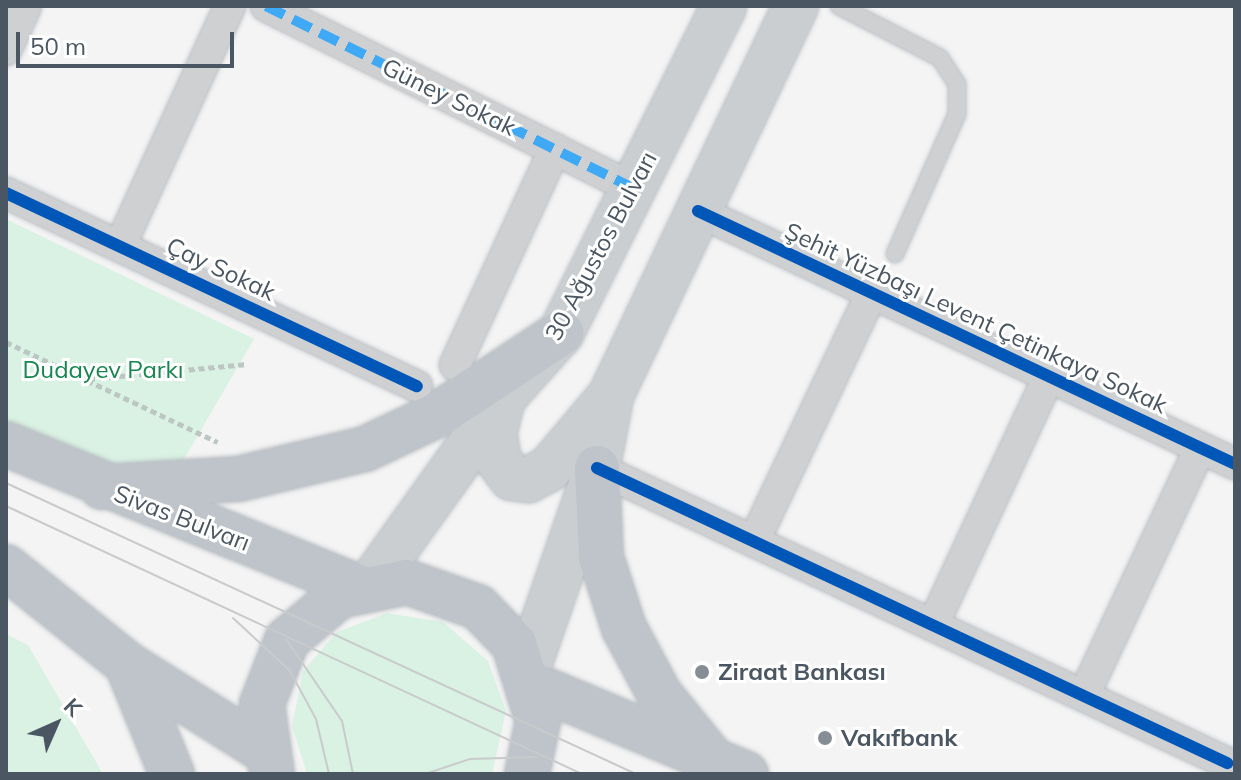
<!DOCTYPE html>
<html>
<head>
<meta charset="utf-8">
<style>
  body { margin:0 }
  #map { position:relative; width:1241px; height:780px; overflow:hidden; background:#f4f4f4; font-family:Mulish,sans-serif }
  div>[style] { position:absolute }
  .green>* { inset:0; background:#d9f2e3 }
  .path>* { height:5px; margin-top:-2.5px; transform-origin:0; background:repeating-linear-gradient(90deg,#bcc7c4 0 6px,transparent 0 10px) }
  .roads { filter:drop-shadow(0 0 2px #b9bec3) drop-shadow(0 0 2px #b9bec3) }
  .lane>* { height:16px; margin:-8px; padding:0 8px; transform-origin:8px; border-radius:8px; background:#ced0d2 }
  .street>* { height:30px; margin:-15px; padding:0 15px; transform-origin:15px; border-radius:15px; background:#ced0d2 }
  .primary>* { height:44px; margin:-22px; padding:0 22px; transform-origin:22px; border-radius:22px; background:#caced1 }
  .highway>* { height:44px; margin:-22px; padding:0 22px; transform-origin:22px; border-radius:22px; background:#bec4c9 }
  .tram>* { height:2px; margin:-1px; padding:0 1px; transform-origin:1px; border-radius:1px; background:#c9cacc }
  .quiet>* { height:10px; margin-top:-5px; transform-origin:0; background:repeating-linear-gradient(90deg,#3fa9f5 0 20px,transparent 0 30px) }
  .cycleway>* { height:12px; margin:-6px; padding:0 6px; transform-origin:6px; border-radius:6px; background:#0057b8 }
  .dots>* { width:22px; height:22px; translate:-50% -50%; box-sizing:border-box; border:4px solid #fff; border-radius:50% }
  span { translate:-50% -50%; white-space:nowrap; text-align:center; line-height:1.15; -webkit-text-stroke:6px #fff; paint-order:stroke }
  .street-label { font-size:24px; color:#4a5661 }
  .park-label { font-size:24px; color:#17864f }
  .poi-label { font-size:24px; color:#4a5661; font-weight:700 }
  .left { translate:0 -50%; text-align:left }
  .frame { position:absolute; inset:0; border:8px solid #4a5661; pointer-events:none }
  .north { position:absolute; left:16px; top:684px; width:80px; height:80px; -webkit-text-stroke:6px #fff; paint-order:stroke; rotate:45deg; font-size:22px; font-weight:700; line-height:32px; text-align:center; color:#4a5661 }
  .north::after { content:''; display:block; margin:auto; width:28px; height:36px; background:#4a5661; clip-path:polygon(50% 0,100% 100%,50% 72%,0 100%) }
  .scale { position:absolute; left:16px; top:32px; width:218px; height:36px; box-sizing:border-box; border:4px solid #4a5661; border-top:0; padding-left:10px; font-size:24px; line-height:28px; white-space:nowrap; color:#4a5661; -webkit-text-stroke:6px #fff; paint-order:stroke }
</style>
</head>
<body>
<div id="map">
  <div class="green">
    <i style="clip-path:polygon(6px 219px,254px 339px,173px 478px,79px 462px,6px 429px)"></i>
    <i style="clip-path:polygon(387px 613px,443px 622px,488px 661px,506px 711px,492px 774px,307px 774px,292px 726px,303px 671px,337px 632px)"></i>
    <i style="clip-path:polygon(6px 634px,28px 645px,103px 774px,6px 774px)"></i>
  </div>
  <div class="path">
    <i style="left:6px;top:342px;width:234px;rotate:25.3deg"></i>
    <i style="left:89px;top:379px;width:159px;rotate:-5.4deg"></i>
  </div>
  <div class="roads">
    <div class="lane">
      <i style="left:839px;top:6px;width:114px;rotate:27.2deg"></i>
      <i style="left:940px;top:58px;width:31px;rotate:57deg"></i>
      <i style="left:957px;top:84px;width:30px;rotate:90deg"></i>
      <i style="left:957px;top:114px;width:153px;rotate:113.9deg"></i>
    </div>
    <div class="street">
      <i style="left:266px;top:6px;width:410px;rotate:26.4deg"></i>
      <i style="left:6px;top:50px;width:48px;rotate:-65.6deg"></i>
      <i style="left:6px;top:193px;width:454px;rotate:25.2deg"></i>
      <i style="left:698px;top:211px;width:594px;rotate:25.23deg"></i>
      <i style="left:120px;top:246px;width:264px;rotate:-65.4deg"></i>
      <i style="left:455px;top:365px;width:238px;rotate:-65.2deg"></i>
      <i style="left:597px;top:468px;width:696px;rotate:25.09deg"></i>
      <i style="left:754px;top:541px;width:275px;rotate:-64.6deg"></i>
      <i style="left:933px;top:625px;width:275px;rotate:-65deg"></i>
      <i style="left:1084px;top:695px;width:273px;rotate:-64.8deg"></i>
    </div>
    <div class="primary">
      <i style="left:502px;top:401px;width:34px;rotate:104deg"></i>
      <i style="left:494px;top:434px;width:27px;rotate:80deg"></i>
      <i style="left:499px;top:461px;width:21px;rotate:53deg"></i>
      <i style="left:512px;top:478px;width:16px;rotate:7deg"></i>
      <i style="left:528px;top:480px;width:24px;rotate:-28deg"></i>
      <i style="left:549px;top:469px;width:92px;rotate:-49.9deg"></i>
      <i style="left:369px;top:586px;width:239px;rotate:-54.4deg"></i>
      <i style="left:508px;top:392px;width:79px;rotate:-48.1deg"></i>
      <i style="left:561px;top:333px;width:365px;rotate:-63.5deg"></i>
      <i style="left:527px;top:670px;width:214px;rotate:-70.9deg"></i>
      <i style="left:597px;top:468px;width:74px;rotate:-79.1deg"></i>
      <i style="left:611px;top:395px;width:431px;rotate:-64.6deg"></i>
    </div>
    <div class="highway">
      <i style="left:6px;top:444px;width:383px;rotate:22.1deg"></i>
      <i style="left:597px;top:468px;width:89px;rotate:87.4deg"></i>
      <i style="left:601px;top:557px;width:75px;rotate:72.1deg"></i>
      <i style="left:624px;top:628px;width:76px;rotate:61.8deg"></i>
      <i style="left:660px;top:695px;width:77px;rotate:50.8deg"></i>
      <i style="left:102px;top:487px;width:136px;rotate:-3.4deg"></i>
      <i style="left:238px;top:479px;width:130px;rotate:-13.3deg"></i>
      <i style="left:365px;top:449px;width:80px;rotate:-25.3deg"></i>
      <i style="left:437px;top:415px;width:149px;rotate:-33.5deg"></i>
      <i style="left:6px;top:567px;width:155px;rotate:38.7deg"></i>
      <i style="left:127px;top:664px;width:163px;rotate:32.2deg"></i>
      <i style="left:127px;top:664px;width:119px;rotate:67.8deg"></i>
      <i style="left:531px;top:684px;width:233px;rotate:22.7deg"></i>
      <i style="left:272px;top:774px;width:71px;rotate:-98.1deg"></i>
      <i style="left:262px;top:704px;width:69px;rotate:-68.7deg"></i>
      <i style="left:287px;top:640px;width:68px;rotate:-40.2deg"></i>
      <i style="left:339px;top:596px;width:69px;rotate:-11.6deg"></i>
      <i style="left:407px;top:582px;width:75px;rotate:19.4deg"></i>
      <i style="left:478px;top:607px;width:52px;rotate:45.8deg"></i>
      <i style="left:514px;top:644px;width:81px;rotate:72.7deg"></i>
      <i style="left:538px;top:721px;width:54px;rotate:101.7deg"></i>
    </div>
  </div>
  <div class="tram">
    <i style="left:6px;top:483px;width:694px;rotate:24.79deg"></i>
    <i style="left:6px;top:506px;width:635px;rotate:24.95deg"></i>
    <i style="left:233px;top:618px;width:78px;rotate:42.9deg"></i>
    <i style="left:290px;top:671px;width:55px;rotate:61.6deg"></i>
    <i style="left:316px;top:719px;width:57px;rotate:76.7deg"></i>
    <i style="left:286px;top:639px;width:99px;rotate:55.7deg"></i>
    <i style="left:342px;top:721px;width:54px;rotate:78.3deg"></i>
    <i style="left:425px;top:774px;width:47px;rotate:-18.4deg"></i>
    <i style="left:470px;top:759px;width:67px;rotate:-1.7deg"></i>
    <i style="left:496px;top:774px;width:12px"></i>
  </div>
  <div class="quiet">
    <i style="left:266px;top:6px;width:410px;rotate:26.4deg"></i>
  </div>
  <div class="cycleway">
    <i style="left:6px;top:193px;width:454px;rotate:25.2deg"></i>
    <i style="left:698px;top:211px;width:594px;rotate:25.23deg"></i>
    <i style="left:597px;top:468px;width:696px;rotate:25.09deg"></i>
  </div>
  <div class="dots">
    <i style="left:702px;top:672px;background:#868d94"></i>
    <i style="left:825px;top:738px;background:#868d94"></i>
  </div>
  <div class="street-label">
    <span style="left:449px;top:97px;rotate:26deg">Güney Sokak</span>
    <span style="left:601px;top:246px;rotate:-62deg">30 Ağustos Bulvarı</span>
    <span style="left:221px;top:269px;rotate:25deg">Çay Sokak</span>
    <span style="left:976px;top:318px;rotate:25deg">Şehit Yüzbaşı Levent Çetinkaya Sokak</span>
    <span style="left:182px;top:518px;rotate:21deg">Sivas Bulvarı</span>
  </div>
  <div class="park-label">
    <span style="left:103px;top:370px">Dudayev Parkı</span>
  </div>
  <div class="poi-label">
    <span class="left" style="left:718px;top:672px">Ziraat Bankası</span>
    <span class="left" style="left:841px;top:738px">Vakıfbank</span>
  </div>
  <div class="frame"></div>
  <div class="north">K</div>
  <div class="scale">50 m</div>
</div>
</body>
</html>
